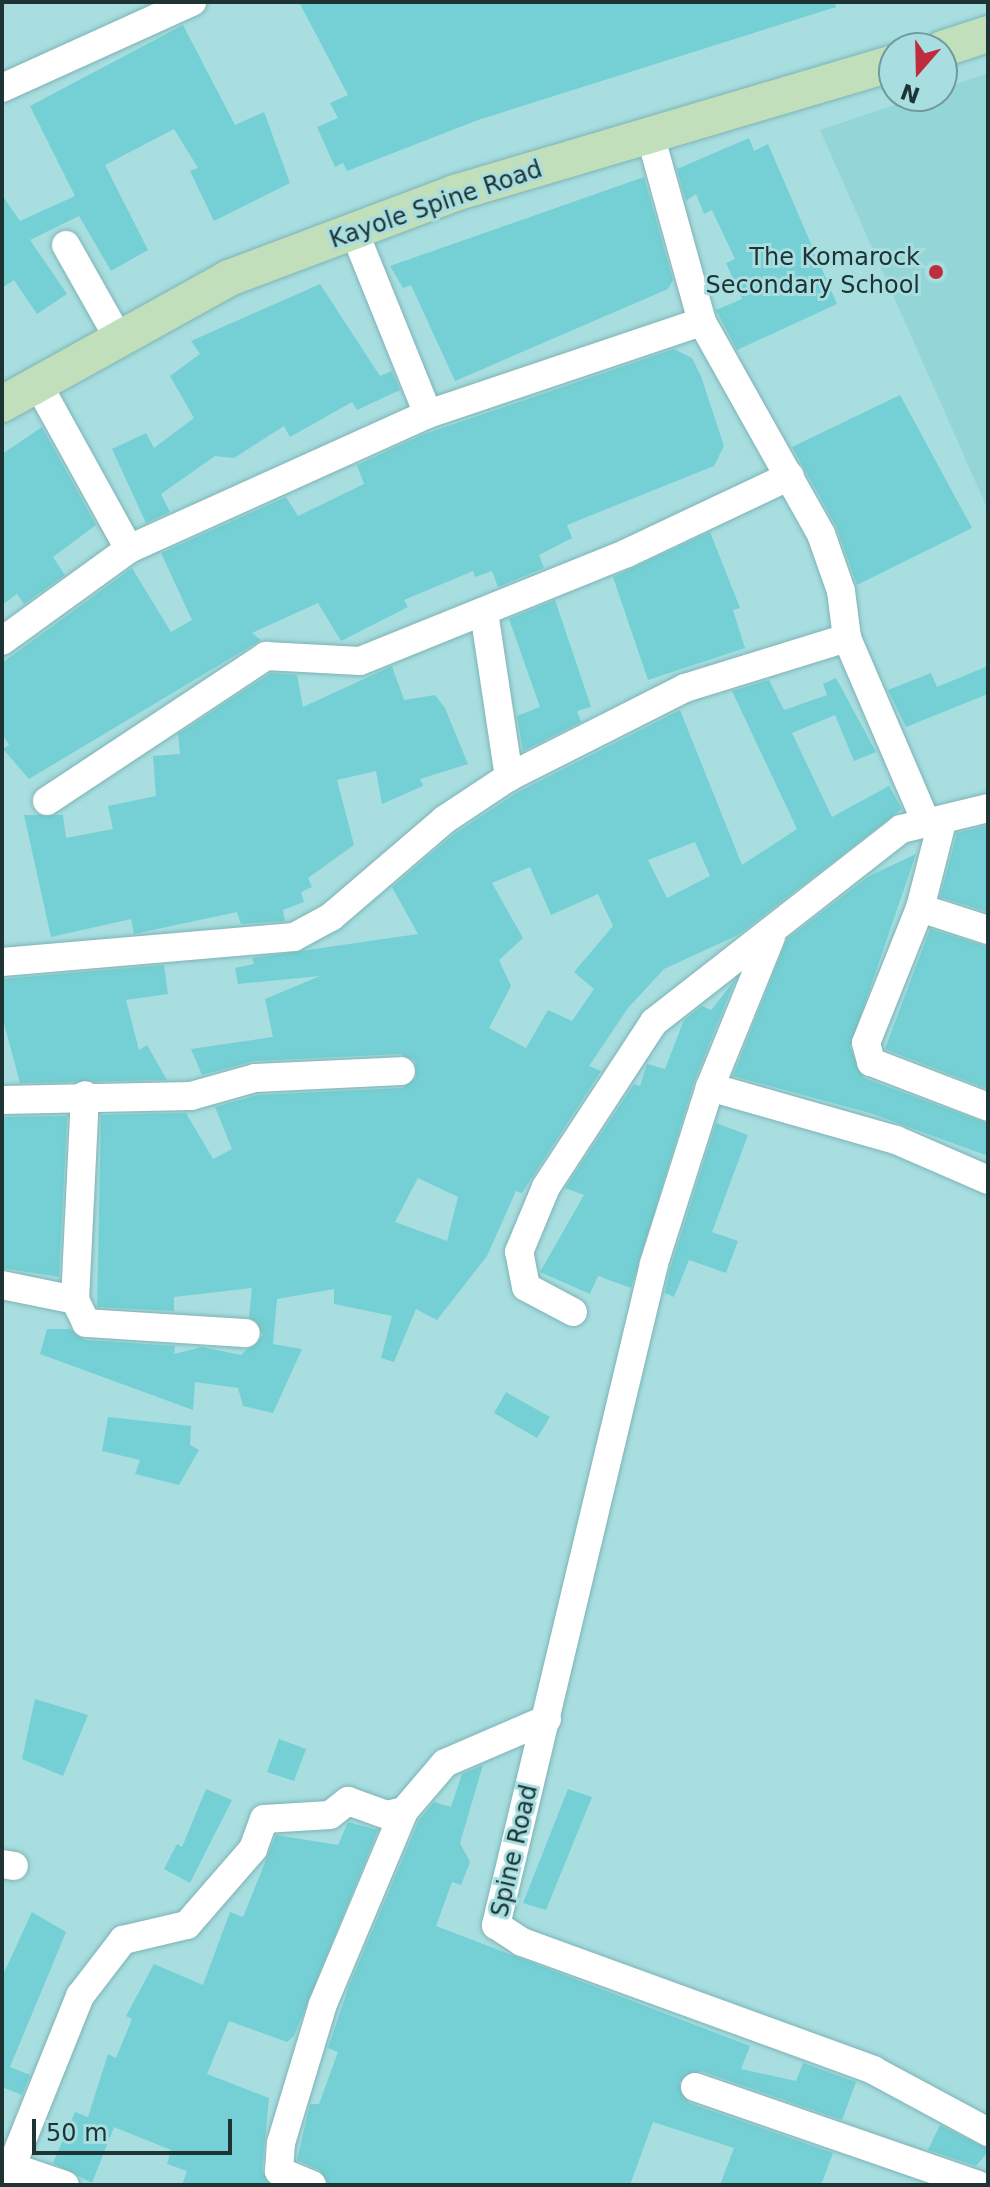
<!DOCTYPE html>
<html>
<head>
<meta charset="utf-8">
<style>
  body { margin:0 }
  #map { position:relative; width:990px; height:2187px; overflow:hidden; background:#a8dee0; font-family:"DejaVu Sans",sans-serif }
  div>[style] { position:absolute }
  .built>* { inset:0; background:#94d5d8 }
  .building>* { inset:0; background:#74d0d4 }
  .roads { filter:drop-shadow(0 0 2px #7eb3b6) drop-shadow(0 0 2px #7eb3b6) }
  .minor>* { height:28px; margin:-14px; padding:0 14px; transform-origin:14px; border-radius:14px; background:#fff }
  .major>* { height:36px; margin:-18px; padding:0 18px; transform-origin:18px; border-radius:18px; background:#c1dfba }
  .dots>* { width:22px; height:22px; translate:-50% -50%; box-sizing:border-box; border:4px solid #a8dee0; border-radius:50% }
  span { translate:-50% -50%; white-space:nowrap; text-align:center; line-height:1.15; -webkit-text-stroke:6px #a8dee0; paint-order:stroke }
  .street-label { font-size:24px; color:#1d3334 }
  .poi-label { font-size:24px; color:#1d3334 }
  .right { translate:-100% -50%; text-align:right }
  .frame { position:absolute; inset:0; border:4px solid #1d3334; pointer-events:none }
  .north { position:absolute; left:878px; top:32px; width:80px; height:80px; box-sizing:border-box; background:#a8dee0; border:2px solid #709a9b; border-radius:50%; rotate:200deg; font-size:22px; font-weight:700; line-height:32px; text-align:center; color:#1d3334 }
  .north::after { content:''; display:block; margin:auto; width:28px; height:36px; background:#be2d3f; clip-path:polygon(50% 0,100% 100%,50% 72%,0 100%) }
  .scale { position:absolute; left:32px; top:2119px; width:200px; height:36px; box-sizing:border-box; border:4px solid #1d3334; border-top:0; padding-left:10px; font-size:24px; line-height:28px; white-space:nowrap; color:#1d3334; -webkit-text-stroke:6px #a8dee0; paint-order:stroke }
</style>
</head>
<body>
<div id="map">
  <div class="built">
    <i style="clip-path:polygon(988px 73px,988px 510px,820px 130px,921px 96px,942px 96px,942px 89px)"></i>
  </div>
  <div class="building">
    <i style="clip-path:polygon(299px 2px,835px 2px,836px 7px,478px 120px,347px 171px,343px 163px,335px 167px,317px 127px,338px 118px,330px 103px,348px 95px)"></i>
    <i style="clip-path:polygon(183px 25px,235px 125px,264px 112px,290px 183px,214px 221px,190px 171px,198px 168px,174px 129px,105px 165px,148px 250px,111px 271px,79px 216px,30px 240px,67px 294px,37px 314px,14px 280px,2px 288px,2px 195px,20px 221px,75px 196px,30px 106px)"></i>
    <i style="clip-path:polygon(749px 138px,754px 151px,768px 144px,837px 304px,737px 350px,716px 310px,742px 299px,726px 263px,735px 259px,712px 210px,704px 214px,696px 194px,686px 201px,677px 169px)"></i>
    <i style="clip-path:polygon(644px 177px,673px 280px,668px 289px,455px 381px,411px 285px,403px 288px,390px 266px)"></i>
    <i style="clip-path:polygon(320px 284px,380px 376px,392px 371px,400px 390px,357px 410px,352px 402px,290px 437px,284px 426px,234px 458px,215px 456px,161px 494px,170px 512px,146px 523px,112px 449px,146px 433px,154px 448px,194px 418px,170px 376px,200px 354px,191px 341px)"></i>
    <i style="clip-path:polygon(674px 349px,692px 358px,701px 376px,724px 446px,714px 466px,567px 525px,572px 538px,539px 555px,544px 568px,498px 587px,492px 571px,475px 577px,473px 571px,404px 600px,408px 607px,341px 641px,318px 603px,252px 633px,261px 640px,29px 779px,3px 749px,9px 745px,2px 734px,2px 663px,132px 568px,171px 632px,192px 620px,161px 553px,286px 497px,298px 516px,364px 484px,357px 465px,422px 435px)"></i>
    <i style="clip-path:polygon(900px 395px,972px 528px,857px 585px,836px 526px,792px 447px)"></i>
    <i style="clip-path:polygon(42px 427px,96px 525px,53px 557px,65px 575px,24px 604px,17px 594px,2px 605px,2px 454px)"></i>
    <i style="clip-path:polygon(710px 532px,740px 608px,733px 610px,745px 648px,648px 680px,613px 577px)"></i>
    <i style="clip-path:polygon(555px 600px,591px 707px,577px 711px,581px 722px,523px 751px,517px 716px,540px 707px,509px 619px)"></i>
    <i style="clip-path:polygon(392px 666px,404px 700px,435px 695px,445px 708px,468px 764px,420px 779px,423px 786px,382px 804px,376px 771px,337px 780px,354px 845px,308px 878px,312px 887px,301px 892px,304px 902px,283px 910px,285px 921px,241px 924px,237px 912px,134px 934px,131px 919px,51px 937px,24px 815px,63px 815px,66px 838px,113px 829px,108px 806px,156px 796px,153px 756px,180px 754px,178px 734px,271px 673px,297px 675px,303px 707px)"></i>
    <i style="clip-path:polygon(988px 666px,988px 694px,906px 727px,888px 690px,931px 673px,937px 687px)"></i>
    <i style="clip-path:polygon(evenodd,836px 678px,876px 752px,854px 761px,835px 715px,792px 733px,832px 817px,889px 786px,902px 809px,738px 935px,664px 969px,628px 1008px,589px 1066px,601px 1071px,522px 1193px,516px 1191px,487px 1256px,437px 1320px,416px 1309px,394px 1362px,381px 1358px,392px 1316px,334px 1304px,334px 1289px,277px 1299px,273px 1344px,302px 1349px,273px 1413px,243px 1406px,238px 1388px,195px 1382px,193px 1410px,40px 1354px,47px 1329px,70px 1329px,85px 1340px,175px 1346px,174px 1354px,202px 1347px,241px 1355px,263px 1335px,249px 1317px,252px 1288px,174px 1297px,174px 1311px,97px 1307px,101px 1115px,186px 1113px,213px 1159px,232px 1149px,215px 1107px,258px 1095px,402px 1088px,416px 1078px,415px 1061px,400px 1054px,254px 1061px,202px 1075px,191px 1049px,273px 1037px,265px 999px,320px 976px,238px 984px,235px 968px,254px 964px,252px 958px,418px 934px,392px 887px,454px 834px,518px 792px,680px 710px,742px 865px,797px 829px,732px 691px,769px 680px,784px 710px,827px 695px,823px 684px,836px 678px,695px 842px,710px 876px,667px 898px,648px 860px,695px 842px,836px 678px,530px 867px,551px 915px,598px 894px,613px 926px,574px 972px,594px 989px,572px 1021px,548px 1010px,526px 1048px,489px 1028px,511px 986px,499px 960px,523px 938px,492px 883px,530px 867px,836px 678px,418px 1178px,458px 1197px,447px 1241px,395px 1222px,418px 1178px)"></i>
    <i style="clip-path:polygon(988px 825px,988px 912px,940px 897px,957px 833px)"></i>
    <i style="clip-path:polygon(916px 854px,850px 1047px,864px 1078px,988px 1124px,988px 1156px,873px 1114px,733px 1076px,787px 939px,869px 876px)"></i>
    <i style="clip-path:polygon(930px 929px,988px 947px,988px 1089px,885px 1049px)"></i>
    <i style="clip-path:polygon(164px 965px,168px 994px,126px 1000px,139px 1050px,147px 1045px,167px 1080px,20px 1083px,2px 1016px,2px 979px)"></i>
    <i style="clip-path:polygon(735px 980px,694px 1082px,631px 1288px,598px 1276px,590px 1294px,540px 1272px,584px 1195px,565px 1188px,634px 1084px,640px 1086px,647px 1064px,665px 1069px,684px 1020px,702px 1006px,711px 1010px)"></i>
    <i style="clip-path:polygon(67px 1116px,59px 1277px,2px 1268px,2px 1117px)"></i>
    <i style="clip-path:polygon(716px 1123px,748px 1135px,712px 1232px,738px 1241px,726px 1273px,689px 1260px,674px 1297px,665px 1293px,670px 1269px)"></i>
    <i style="clip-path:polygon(506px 1392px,550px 1417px,537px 1438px,494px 1413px)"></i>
    <i style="clip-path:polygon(108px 1417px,191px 1426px,190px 1445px,199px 1450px,179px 1485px,135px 1474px,140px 1460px,102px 1451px)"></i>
    <i style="clip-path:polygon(35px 1699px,88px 1715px,63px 1776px,22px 1759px)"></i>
    <i style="clip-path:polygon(279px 1739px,306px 1749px,294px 1781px,267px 1772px)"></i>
    <i style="clip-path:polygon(483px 1765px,460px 1843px,470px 1862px,461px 1885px,452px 1882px,436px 1926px,750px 2046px,741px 2069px,796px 2081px,803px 2063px,856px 2082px,842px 2120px,701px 2071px,679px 2082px,689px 2103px,833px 2153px,821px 2185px,720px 2185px,734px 2148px,653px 2122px,630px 2185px,329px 2185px,319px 2170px,297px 2160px,310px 2104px,319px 2104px,338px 2052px,328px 2048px,349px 1986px,419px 1820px,434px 1802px,451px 1807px,462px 1774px)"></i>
    <i style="clip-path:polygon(206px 1789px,232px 1800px,190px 1883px,164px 1869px,177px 1844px,182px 1847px)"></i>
    <i style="clip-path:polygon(568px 1789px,592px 1797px,546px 1910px,523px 1903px)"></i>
    <i style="clip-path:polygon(348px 1822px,378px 1830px,294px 2036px,287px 2042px,229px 2021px,207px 2074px,269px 2098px,262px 2170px,270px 2185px,182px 2185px,187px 2171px,167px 2164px,171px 2150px,114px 2127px,92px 2183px,53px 2163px,75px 2112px,88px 2117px,108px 2054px,116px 2058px,132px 2019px,126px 2016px,154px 1964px,203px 1985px,230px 1912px,243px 1917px,276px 1835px,338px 1845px)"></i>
    <i style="clip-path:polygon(32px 1912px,66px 1932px,10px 2067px,30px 2075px,22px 2095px,2px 2087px,2px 1977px)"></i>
    <i style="clip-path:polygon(940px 2125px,988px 2149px,988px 2152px,976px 2166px,928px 2150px)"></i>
  </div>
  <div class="roads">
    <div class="minor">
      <i style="left:2px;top:88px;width:209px;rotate:-24.4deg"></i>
      <i style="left:651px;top:138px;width:191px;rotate:74.5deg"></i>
      <i style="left:702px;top:322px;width:243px;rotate:60.7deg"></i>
      <i style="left:821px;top:534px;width:60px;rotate:70.7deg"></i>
      <i style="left:841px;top:591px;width:47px;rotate:82.7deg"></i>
      <i style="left:847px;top:638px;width:200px;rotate:66.8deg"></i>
      <i style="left:354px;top:231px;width:197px;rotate:68deg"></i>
      <i style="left:66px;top:245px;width:108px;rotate:60.6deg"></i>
      <i style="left:129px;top:549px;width:328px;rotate:-24.3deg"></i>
      <i style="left:428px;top:414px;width:289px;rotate:-18.6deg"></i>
      <i style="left:484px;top:612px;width:167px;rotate:81.4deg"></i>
      <i style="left:2px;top:641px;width:157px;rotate:-35.9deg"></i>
      <i style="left:129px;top:549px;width:188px;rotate:-118.9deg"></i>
      <i style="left:47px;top:801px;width:263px;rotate:-33.5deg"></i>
      <i style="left:266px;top:656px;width:94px;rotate:3deg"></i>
      <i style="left:360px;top:661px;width:288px;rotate:-22deg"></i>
      <i style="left:627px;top:553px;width:180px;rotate:-25.3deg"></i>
      <i style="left:942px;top:822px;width:89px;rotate:104.3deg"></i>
      <i style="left:920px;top:908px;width:71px;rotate:17.9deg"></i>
      <i style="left:920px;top:908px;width:145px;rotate:111.8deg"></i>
      <i style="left:866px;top:1043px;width:20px;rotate:75deg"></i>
      <i style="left:871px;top:1062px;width:125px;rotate:21deg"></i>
      <i style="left:771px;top:937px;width:162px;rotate:112.1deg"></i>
      <i style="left:710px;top:1087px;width:186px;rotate:107.6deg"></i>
      <i style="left:654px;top:1264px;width:680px;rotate:103.44deg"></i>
      <i style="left:496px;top:1925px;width:31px;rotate:33deg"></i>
      <i style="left:522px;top:1942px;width:374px;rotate:20deg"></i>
      <i style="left:873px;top:2070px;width:131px;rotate:28.3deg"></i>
      <i style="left:2px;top:962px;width:293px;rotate:-4.9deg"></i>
      <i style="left:294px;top:937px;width:42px;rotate:-28.4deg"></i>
      <i style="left:331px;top:917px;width:149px;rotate:-40.6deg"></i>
      <i style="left:444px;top:820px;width:78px;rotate:-33.5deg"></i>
      <i style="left:509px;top:777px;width:197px;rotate:-26.8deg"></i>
      <i style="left:685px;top:688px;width:170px;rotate:-17.2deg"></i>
      <i style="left:710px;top:1087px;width:193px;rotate:15.9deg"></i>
      <i style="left:896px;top:1140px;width:100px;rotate:23.5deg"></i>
      <i style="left:2px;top:1100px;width:189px;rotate:-1.2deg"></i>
      <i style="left:191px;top:1096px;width:66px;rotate:-15.7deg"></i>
      <i style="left:255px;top:1078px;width:146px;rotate:-2.7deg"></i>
      <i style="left:2px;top:1285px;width:75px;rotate:11.6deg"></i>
      <i style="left:75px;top:1300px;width:205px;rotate:-87.2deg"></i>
      <i style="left:75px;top:1300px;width:25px;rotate:64deg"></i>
      <i style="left:86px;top:1323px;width:160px;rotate:3.6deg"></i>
      <i style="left:573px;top:1312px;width:53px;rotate:-152deg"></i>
      <i style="left:526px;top:1287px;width:36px;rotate:-101deg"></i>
      <i style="left:519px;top:1252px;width:70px;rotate:-67.4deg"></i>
      <i style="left:546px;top:1187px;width:197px;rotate:-56.8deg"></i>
      <i style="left:654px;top:1022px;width:313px;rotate:-38deg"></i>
      <i style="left:901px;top:829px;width:89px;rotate:-13.6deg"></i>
      <i style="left:2px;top:1864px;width:12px;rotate:9deg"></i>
      <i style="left:695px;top:2087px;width:299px;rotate:19.1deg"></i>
      <i style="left:9px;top:2166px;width:59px;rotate:18.7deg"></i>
      <i style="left:4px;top:2185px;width:204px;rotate:-68.1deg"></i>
      <i style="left:80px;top:1996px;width:71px;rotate:-52.5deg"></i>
      <i style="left:123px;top:1940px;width:66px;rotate:-13.2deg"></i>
      <i style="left:187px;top:1925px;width:101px;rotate:-49deg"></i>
      <i style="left:253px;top:1849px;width:32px;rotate:-70deg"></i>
      <i style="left:264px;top:1819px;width:66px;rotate:-3.5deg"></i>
      <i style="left:330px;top:1815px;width:23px;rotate:-38deg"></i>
      <i style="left:348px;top:1801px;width:41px;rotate:19.7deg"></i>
      <i style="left:387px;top:1815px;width:17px;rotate:-13deg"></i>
      <i style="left:312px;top:2185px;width:36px;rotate:-157deg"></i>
      <i style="left:279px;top:2171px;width:28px;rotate:-86deg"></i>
      <i style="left:281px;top:2143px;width:145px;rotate:-73.2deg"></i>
      <i style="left:323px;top:2004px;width:209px;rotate:-67.2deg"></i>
      <i style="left:404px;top:1811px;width:63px;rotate:-49.5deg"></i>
      <i style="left:445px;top:1763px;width:111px;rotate:-23.3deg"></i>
    </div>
    <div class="major">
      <i style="left:942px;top:49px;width:48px;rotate:-18.1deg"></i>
      <i style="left:2px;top:404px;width:260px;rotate:-29deg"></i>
      <i style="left:229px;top:278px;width:241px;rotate:-20.6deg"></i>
      <i style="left:455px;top:193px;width:458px;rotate:-16.5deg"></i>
    </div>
  </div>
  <div class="dots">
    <i style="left:936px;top:272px;background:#be2d3f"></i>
  </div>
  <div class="street-label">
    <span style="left:436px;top:205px;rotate:-19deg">Kayole Spine Road</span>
    <span style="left:515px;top:1851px;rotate:-77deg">Spine Road</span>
  </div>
  <div class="poi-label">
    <span class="right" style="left:920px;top:272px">The Komarock<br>Secondary School</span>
  </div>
  <div class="frame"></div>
  <div class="north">N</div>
  <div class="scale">50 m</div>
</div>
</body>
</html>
